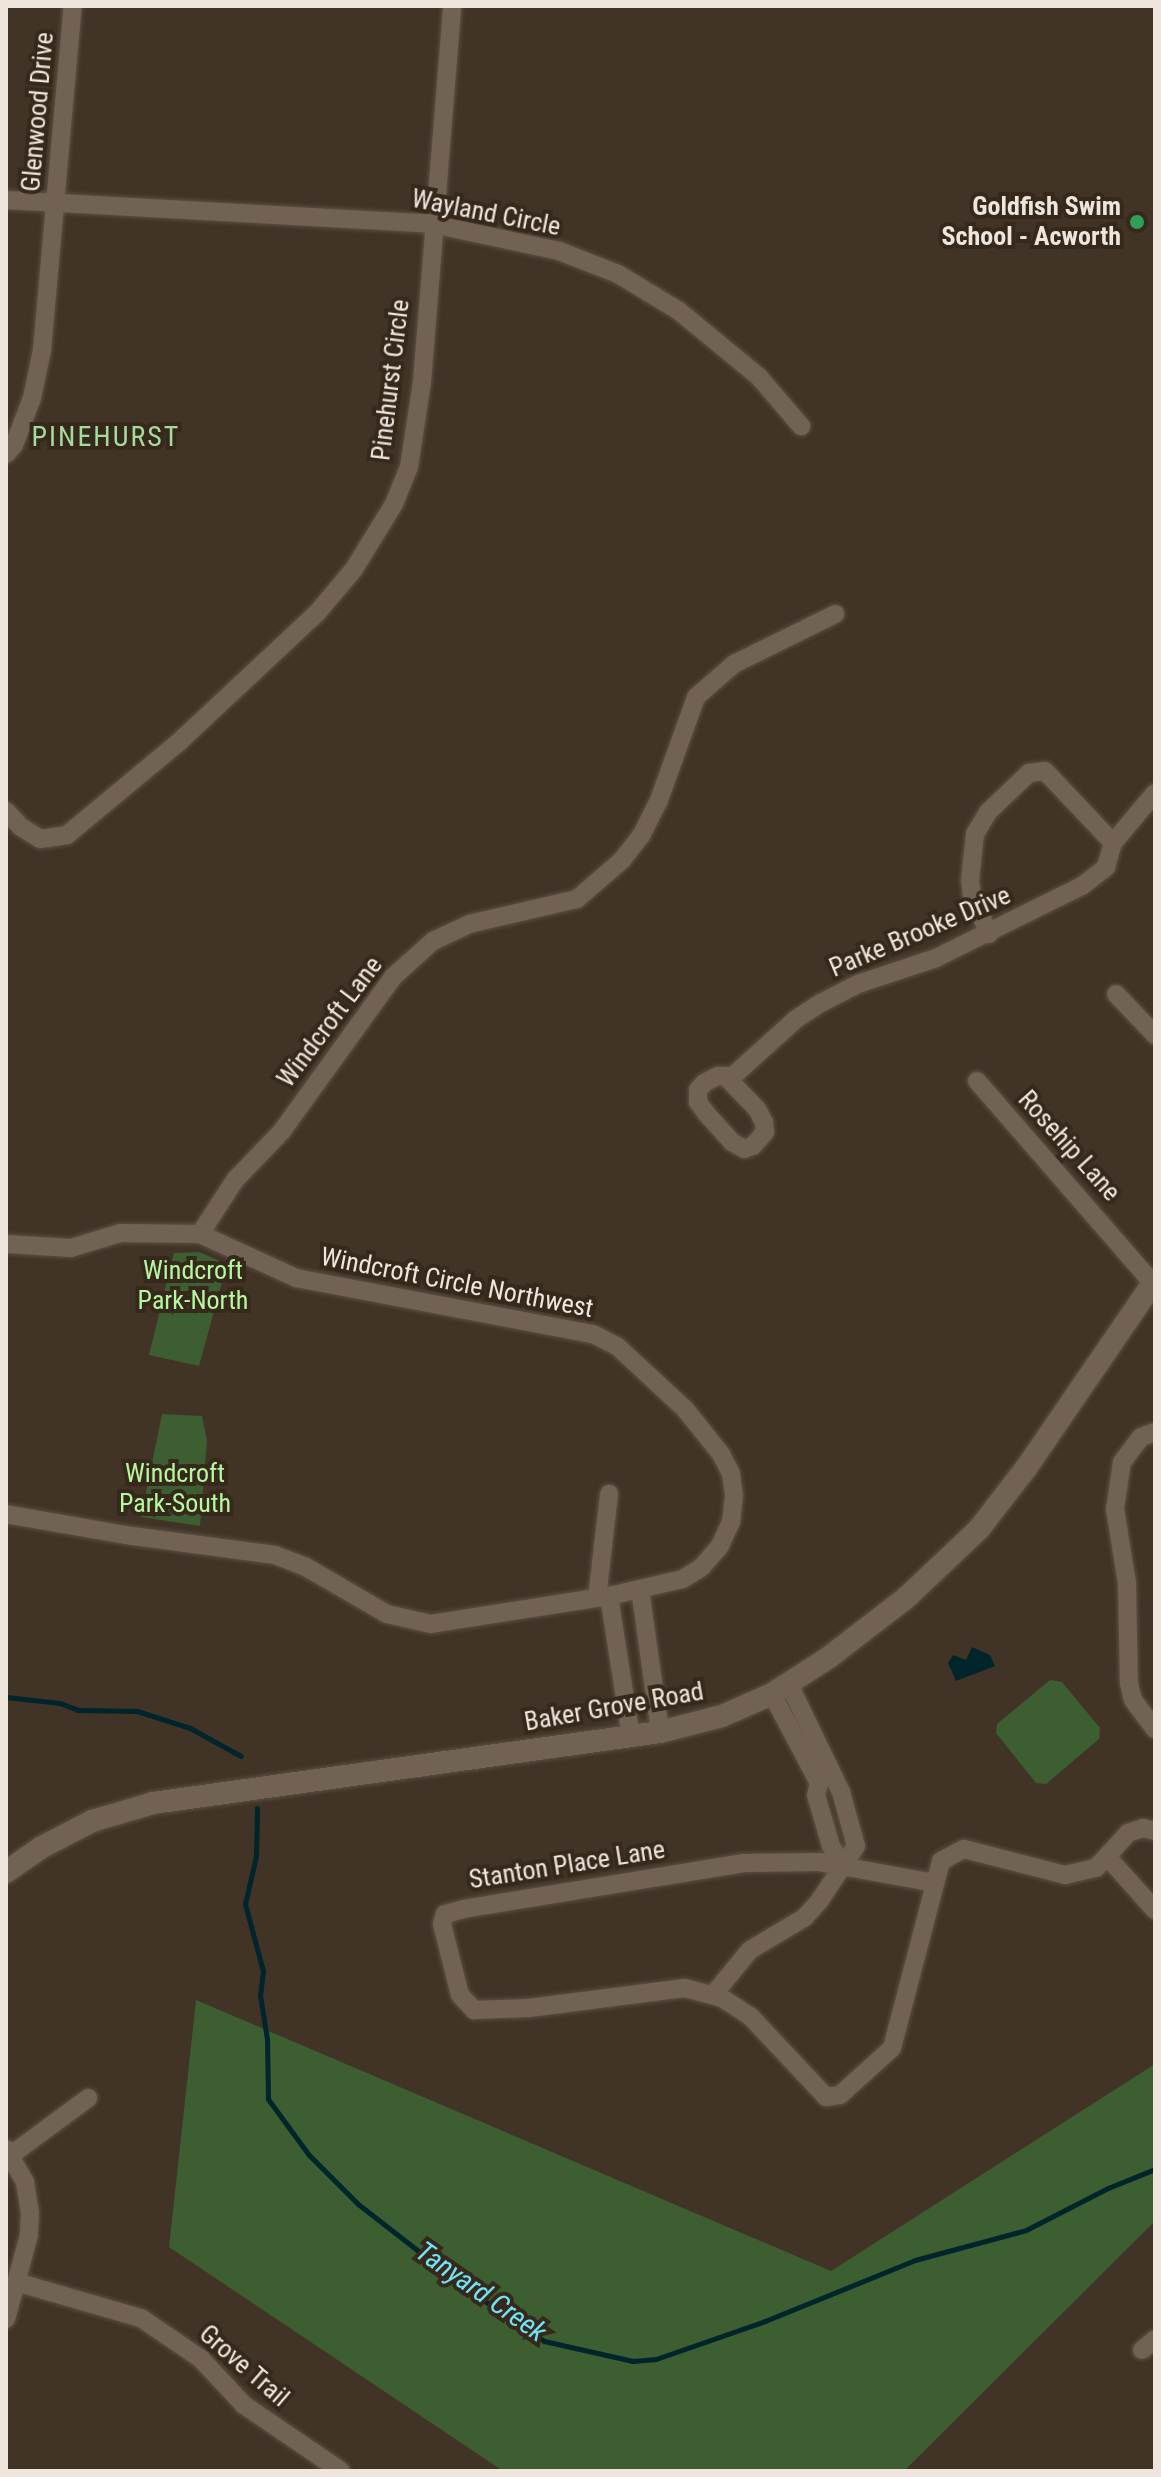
<!DOCTYPE html>
<html>
<head>
<meta charset="utf-8">
<style>
  body { margin:0 }
  #map { position:relative; width:1161px; height:2477px; overflow:hidden; background:#413326; font-family:"Roboto Condensed",sans-serif }
  div>[style] { position:absolute }
  .green>* { inset:0; background:#3c5e31 }
  .water>* { inset:0; background:#00252a }
  .stream>* { height:5px; margin:-2.5px; padding:0 2.5px; transform-origin:2.5px; border-radius:2.5px; background:#00252a }
  .roads { filter:drop-shadow(0 0 2px #5b5044) drop-shadow(0 0 2px #5b5044) }
  .minor>* { height:18px; margin:-9px; padding:0 9px; transform-origin:9px; border-radius:9px; background:#726254 }
  .tertiary>* { height:22px; margin:-11px; padding:0 11px; transform-origin:11px; border-radius:11px; background:#726254 }
  .dots>* { width:22px; height:22px; translate:-50% -50%; box-sizing:border-box; border:4px solid #36291c; border-radius:50% }
  span { translate:-50% -50%; white-space:nowrap; text-align:center; line-height:1.15; -webkit-text-stroke:8px #36291c; paint-order:stroke }
  .street-label { font-size:26px; color:#eee5dd }
  .poi-label { font-size:26px; color:#eee5dd; font-weight:700 }
  .right { translate:-100% -50%; text-align:right }
  .park-label { font-size:26px; color:#b5f99f }
  .neighbourhood-label { font-size:28px; color:#a5da9d; letter-spacing:2px }
  .water-label { font-size:28px; color:#70e5f8; font-style:italic }
  .frame { position:absolute; inset:0; border:8px solid #eee5dd; pointer-events:none }
</style>
</head>
<body>
<div id="map">
  <div class="green">
    <i style="clip-path:polygon(199px 1252px,227px 1264px,199px 1366px,149px 1355px,174px 1253px)"></i>
    <i style="clip-path:polygon(162px 1414px,202px 1416px,207px 1441px,200px 1526px,141px 1517px)"></i>
    <i style="clip-path:polygon(1050px 1680px,1062px 1682px,1100px 1728px,1099px 1739px,1046px 1784px,1036px 1783px,996px 1733px,997px 1724px)"></i>
    <i style="clip-path:polygon(196px 2000px,831px 2271px,1155px 2064px,1155px 2221px,904px 2471px,503px 2471px,169px 2247px)"></i>
  </div>
  <div class="water">
    <i style="clip-path:polygon(972px 1647px,990px 1655px,995px 1666px,956px 1681px,948px 1663px,953px 1655px,966px 1660px)"></i>
  </div>
  <div class="stream">
    <i style="left:6px;top:1697px;width:54px;rotate:6.3deg"></i>
    <i style="left:60px;top:1703px;width:19px;rotate:21deg"></i>
    <i style="left:78px;top:1710px;width:59px;rotate:1deg"></i>
    <i style="left:137px;top:1711px;width:56px;rotate:17.8deg"></i>
    <i style="left:190px;top:1728px;width:58px;rotate:28.8deg"></i>
    <i style="left:257px;top:1808px;width:48px;rotate:91.2deg"></i>
    <i style="left:256px;top:1856px;width:49px;rotate:102.9deg"></i>
    <i style="left:245px;top:1904px;width:69px;rotate:75deg"></i>
    <i style="left:263px;top:1971px;width:24px;rotate:97deg"></i>
    <i style="left:260px;top:1995px;width:45px;rotate:81deg"></i>
    <i style="left:267px;top:2039px;width:60px;rotate:89deg"></i>
    <i style="left:268px;top:2099px;width:69px;rotate:53.8deg"></i>
    <i style="left:309px;top:2155px;width:69px;rotate:45deg"></i>
    <i style="left:358px;top:2204px;width:138px;rotate:37.9deg"></i>
    <i style="left:467px;top:2289px;width:93px;rotate:34deg"></i>
    <i style="left:544px;top:2341px;width:91px;rotate:12.7deg"></i>
    <i style="left:633px;top:2361px;width:23px;rotate:-5deg"></i>
    <i style="left:656px;top:2359px;width:115px;rotate:-19.2deg"></i>
    <i style="left:765px;top:2321px;width:162px;rotate:-22.1deg"></i>
    <i style="left:915px;top:2260px;width:115px;rotate:-15.1deg"></i>
    <i style="left:1026px;top:2230px;width:92px;rotate:-27.1deg"></i>
    <i style="left:1108px;top:2188px;width:51px;rotate:-22deg"></i>
  </div>
  <div class="roads">
    <div class="minor">
      <i style="left:6px;top:200px;width:427px;rotate:3.2deg"></i>
      <i style="left:432px;top:224px;width:130px;rotate:12deg"></i>
      <i style="left:559px;top:251px;width:63px;rotate:21.3deg"></i>
      <i style="left:618px;top:274px;width:71px;rotate:31.2deg"></i>
      <i style="left:679px;top:311px;width:104px;rotate:39.5deg"></i>
      <i style="left:759px;top:377px;width:65px;rotate:49.4deg"></i>
      <i style="left:6px;top:454px;width:12px;rotate:-48deg"></i>
      <i style="left:14px;top:445px;width:50px;rotate:-69deg"></i>
      <i style="left:32px;top:398px;width:49px;rotate:-78.2deg"></i>
      <i style="left:42px;top:350px;width:345px;rotate:-84.9deg"></i>
      <i style="left:6px;top:811px;width:22px;rotate:47deg"></i>
      <i style="left:21px;top:827px;width:22px;rotate:32deg"></i>
      <i style="left:40px;top:839px;width:27px;rotate:-8deg"></i>
      <i style="left:67px;top:835px;width:146px;rotate:-39.7deg"></i>
      <i style="left:179px;top:742px;width:189px;rotate:-43.1deg"></i>
      <i style="left:317px;top:613px;width:57px;rotate:-49.9deg"></i>
      <i style="left:354px;top:569px;width:76px;rotate:-58.4deg"></i>
      <i style="left:394px;top:504px;width:40px;rotate:-68deg"></i>
      <i style="left:409px;top:467px;width:86px;rotate:-81.3deg"></i>
      <i style="left:422px;top:382px;width:377px;rotate:-85.4deg"></i>
      <i style="left:989px;top:934px;width:42px;rotate:-114.1deg"></i>
      <i style="left:972px;top:896px;width:16px;rotate:-97deg"></i>
      <i style="left:970px;top:880px;width:46px;rotate:-83.8deg"></i>
      <i style="left:975px;top:834px;width:26px;rotate:-59deg"></i>
      <i style="left:988px;top:812px;width:57px;rotate:-43.6deg"></i>
      <i style="left:1029px;top:773px;width:16px;rotate:-7deg"></i>
      <i style="left:1045px;top:771px;width:99px;rotate:46.6deg"></i>
      <i style="left:1116px;top:994px;width:57px;rotate:46.4deg"></i>
      <i style="left:725px;top:1076px;width:46px;rotate:45.9deg"></i>
      <i style="left:757px;top:1109px;width:15px;rotate:62deg"></i>
      <i style="left:764px;top:1122px;width:10px;rotate:84deg"></i>
      <i style="left:765px;top:1132px;width:18px;rotate:131deg"></i>
      <i style="left:753px;top:1146px;width:9px;rotate:162deg"></i>
      <i style="left:744px;top:1149px;width:14px;rotate:-150deg"></i>
      <i style="left:732px;top:1142px;width:39px;rotate:-132deg"></i>
      <i style="left:706px;top:1113px;width:14px;rotate:-126deg"></i>
      <i style="left:698px;top:1102px;width:12px;rotate:-90deg"></i>
      <i style="left:698px;top:1090px;width:9px;rotate:-49deg"></i>
      <i style="left:704px;top:1083px;width:16px;rotate:-27deg"></i>
      <i style="left:718px;top:1076px;width:15px"></i>
      <i style="left:733px;top:1076px;width:85px;rotate:-42.1deg"></i>
      <i style="left:796px;top:1019px;width:30px;rotate:-33deg"></i>
      <i style="left:821px;top:1003px;width:42px;rotate:-27.2deg"></i>
      <i style="left:858px;top:984px;width:82px;rotate:-18.4deg"></i>
      <i style="left:936px;top:958px;width:163px;rotate:-26.3deg"></i>
      <i style="left:1082px;top:886px;width:31px;rotate:-38deg"></i>
      <i style="left:1106px;top:867px;width:25px;rotate:-74deg"></i>
      <i style="left:1113px;top:843px;width:65px;rotate:-50deg"></i>
      <i style="left:977px;top:1081px;width:271px;rotate:49deg"></i>
      <i style="left:200px;top:1234px;width:64px;rotate:-57.1deg"></i>
      <i style="left:235px;top:1180px;width:68px;rotate:-46.2deg"></i>
      <i style="left:282px;top:1131px;width:190px;rotate:-54.2deg"></i>
      <i style="left:393px;top:977px;width:54px;rotate:-42deg"></i>
      <i style="left:433px;top:941px;width:40px;rotate:-25deg"></i>
      <i style="left:469px;top:924px;width:111px;rotate:-13deg"></i>
      <i style="left:577px;top:899px;width:60px;rotate:-40.9deg"></i>
      <i style="left:622px;top:860px;width:31px;rotate:-52deg"></i>
      <i style="left:641px;top:836px;width:40px;rotate:-63.4deg"></i>
      <i style="left:659px;top:800px;width:109px;rotate:-70.2deg"></i>
      <i style="left:696px;top:697px;width:50px;rotate:-41deg"></i>
      <i style="left:734px;top:664px;width:113px;rotate:-26.3deg"></i>
      <i style="left:6px;top:1244px;width:65px;rotate:3.5deg"></i>
      <i style="left:71px;top:1248px;width:51px;rotate:-17deg"></i>
      <i style="left:120px;top:1233px;width:80px;rotate:0.7deg"></i>
      <i style="left:200px;top:1234px;width:106px;rotate:24.6deg"></i>
      <i style="left:296px;top:1278px;width:302px;rotate:10.7deg"></i>
      <i style="left:593px;top:1334px;width:28px;rotate:27deg"></i>
      <i style="left:618px;top:1347px;width:91px;rotate:42.8deg"></i>
      <i style="left:685px;top:1409px;width:58px;rotate:51.3deg"></i>
      <i style="left:721px;top:1454px;width:22px;rotate:63deg"></i>
      <i style="left:731px;top:1474px;width:21px;rotate:82deg"></i>
      <i style="left:734px;top:1495px;width:27px;rotate:96deg"></i>
      <i style="left:731px;top:1522px;width:26px;rotate:115deg"></i>
      <i style="left:720px;top:1546px;width:28px;rotate:131deg"></i>
      <i style="left:702px;top:1567px;width:22px;rotate:148deg"></i>
      <i style="left:683px;top:1579px;width:76px;rotate:167.1deg"></i>
      <i style="left:609px;top:1596px;width:180px;rotate:171.1deg"></i>
      <i style="left:431px;top:1624px;width:45px;rotate:-167.2deg"></i>
      <i style="left:387px;top:1614px;width:94px;rotate:-149.9deg"></i>
      <i style="left:306px;top:1567px;width:33px;rotate:-159deg"></i>
      <i style="left:275px;top:1555px;width:150px;rotate:-172.4deg"></i>
      <i style="left:126px;top:1535px;width:122px;rotate:-170.1deg"></i>
      <i style="left:1155px;top:1432px;width:15px;rotate:160deg"></i>
      <i style="left:1141px;top:1437px;width:31px;rotate:127deg"></i>
      <i style="left:1122px;top:1462px;width:48px;rotate:98.5deg"></i>
      <i style="left:1115px;top:1509px;width:75px;rotate:80.8deg"></i>
      <i style="left:1127px;top:1583px;width:100px;rotate:88.9deg"></i>
      <i style="left:1129px;top:1683px;width:17px;rotate:77deg"></i>
      <i style="left:1133px;top:1700px;width:36px;rotate:53deg"></i>
      <i style="left:640px;top:1589px;width:144px;rotate:82deg"></i>
      <i style="left:609px;top:1596px;width:143px;rotate:81.1deg"></i>
      <i style="left:597px;top:1598px;width:105px;rotate:-83.4deg"></i>
      <i style="left:772px;top:1694px;width:101px;rotate:62.2deg"></i>
      <i style="left:819px;top:1783px;width:12px;rotate:104deg"></i>
      <i style="left:816px;top:1795px;width:53px;rotate:73.6deg"></i>
      <i style="left:831px;top:1846px;width:22px;rotate:60deg"></i>
      <i style="left:1155px;top:1831px;width:12px;rotate:-166deg"></i>
      <i style="left:1143px;top:1828px;width:16px;rotate:162deg"></i>
      <i style="left:1128px;top:1833px;width:28px;rotate:132deg"></i>
      <i style="left:1109px;top:1854px;width:7px;rotate:74deg"></i>
      <i style="left:1111px;top:1861px;width:66px;rotate:48.1deg"></i>
      <i style="left:935px;top:1883px;width:117px;rotate:-169.7deg"></i>
      <i style="left:820px;top:1862px;width:76px;rotate:179.2deg"></i>
      <i style="left:744px;top:1863px;width:284px;rotate:170.7deg"></i>
      <i style="left:464px;top:1909px;width:20px;rotate:165deg"></i>
      <i style="left:445px;top:1914px;width:10px;rotate:107deg"></i>
      <i style="left:442px;top:1924px;width:73px;rotate:75.8deg"></i>
      <i style="left:460px;top:1995px;width:21px;rotate:47deg"></i>
      <i style="left:474px;top:2010px;width:55px;rotate:-2.1deg"></i>
      <i style="left:529px;top:2008px;width:157px;rotate:-7.3deg"></i>
      <i style="left:685px;top:1988px;width:38px;rotate:15deg"></i>
      <i style="left:722px;top:1998px;width:33px;rotate:33deg"></i>
      <i style="left:750px;top:2016px;width:111px;rotate:46.8deg"></i>
      <i style="left:826px;top:2097px;width:14px;rotate:-8deg"></i>
      <i style="left:840px;top:2095px;width:70px;rotate:-42.1deg"></i>
      <i style="left:892px;top:2048px;width:193px;rotate:-75.3deg"></i>
      <i style="left:941px;top:1861px;width:26px;rotate:-28deg"></i>
      <i style="left:964px;top:1849px;width:104px;rotate:14.4deg"></i>
      <i style="left:1065px;top:1875px;width:32px;rotate:-13deg"></i>
      <i style="left:1096px;top:1868px;width:19px;rotate:-47deg"></i>
      <i style="left:713px;top:1995px;width:58px;rotate:-50.6deg"></i>
      <i style="left:750px;top:1950px;width:63px;rotate:-30.7deg"></i>
      <i style="left:804px;top:1918px;width:24px;rotate:-48deg"></i>
      <i style="left:820px;top:1900px;width:65px;rotate:-56.3deg"></i>
      <i style="left:856px;top:1846px;width:56px;rotate:-105.5deg"></i>
      <i style="left:841px;top:1792px;width:120px;rotate:-115.7deg"></i>
      <i style="left:6px;top:2149px;width:38px;rotate:60deg"></i>
      <i style="left:25px;top:2182px;width:31px;rotate:81deg"></i>
      <i style="left:30px;top:2213px;width:22px;rotate:93deg"></i>
      <i style="left:29px;top:2235px;width:87px;rotate:105.3deg"></i>
      <i style="left:11px;top:2155px;width:96px;rotate:-36.5deg"></i>
      <i style="left:16px;top:2282px;width:130px;rotate:16.1deg"></i>
      <i style="left:141px;top:2318px;width:73px;rotate:34.3deg"></i>
      <i style="left:201px;top:2359px;width:63px;rotate:46.9deg"></i>
      <i style="left:244px;top:2405px;width:117px;rotate:34.2deg"></i>
      <i style="left:1142px;top:2350px;width:17px;rotate:-40deg"></i>
    </div>
    <div class="tertiary">
      <i style="left:6px;top:1872px;width:44px;rotate:-34.8deg"></i>
      <i style="left:42px;top:1847px;width:56px;rotate:-27.5deg"></i>
      <i style="left:92px;top:1821px;width:64px;rotate:-16.4deg"></i>
      <i style="left:153px;top:1803px;width:512px;rotate:-7.97deg"></i>
      <i style="left:660px;top:1732px;width:64px;rotate:-14.5deg"></i>
      <i style="left:722px;top:1716px;width:55px;rotate:-23.7deg"></i>
      <i style="left:772px;top:1694px;width:67px;rotate:-32.7deg"></i>
      <i style="left:828px;top:1658px;width:98px;rotate:-37.6deg"></i>
      <i style="left:906px;top:1598px;width:100px;rotate:-43.4deg"></i>
      <i style="left:979px;top:1529px;width:78px;rotate:-52.3deg"></i>
      <i style="left:1027px;top:1467px;width:227px;rotate:-55.6deg"></i>
    </div>
  </div>
  <div class="dots">
    <i style="left:1137px;top:222px;background:#2e9e5b"></i>
  </div>
  <div class="street-label">
    <span style="left:38px;top:112px;rotate:-85deg">Glenwood Drive</span>
    <span style="left:486px;top:213px;rotate:11deg">Wayland Circle</span>
    <span style="left:391px;top:380px;rotate:-83deg">Pinehurst Circle</span>
    <span style="left:920px;top:932px;rotate:-23deg">Parke Brooke Drive</span>
    <span style="left:330px;top:1022px;rotate:-53deg">Windcroft Lane</span>
    <span style="left:1069px;top:1146px;rotate:48deg">Rosehip Lane</span>
    <span style="left:457px;top:1283px;rotate:11deg">Windcroft Circle Northwest</span>
    <span style="left:614px;top:1707px;rotate:-10deg">Baker Grove Road</span>
    <span style="left:567px;top:1865px;rotate:-9deg">Stanton Place Lane</span>
    <span style="left:244px;top:2366px;rotate:41deg">Grove Trail</span>
  </div>
  <div class="poi-label">
    <span class="right" style="left:1121px;top:222px">Goldfish Swim<br>School - Acworth</span>
  </div>
  <div class="park-label">
    <span style="left:193px;top:1286px">Windcroft<br>Park-North</span>
    <span style="left:175px;top:1489px">Windcroft<br>Park-South</span>
  </div>
  <div class="neighbourhood-label">
    <span style="left:106px;top:437px">PINEHURST</span>
  </div>
  <div class="water-label">
    <span style="left:481px;top:2292px;rotate:35deg">Tanyard Creek</span>
  </div>
  <div class="frame"></div>
</div>
</body>
</html>
